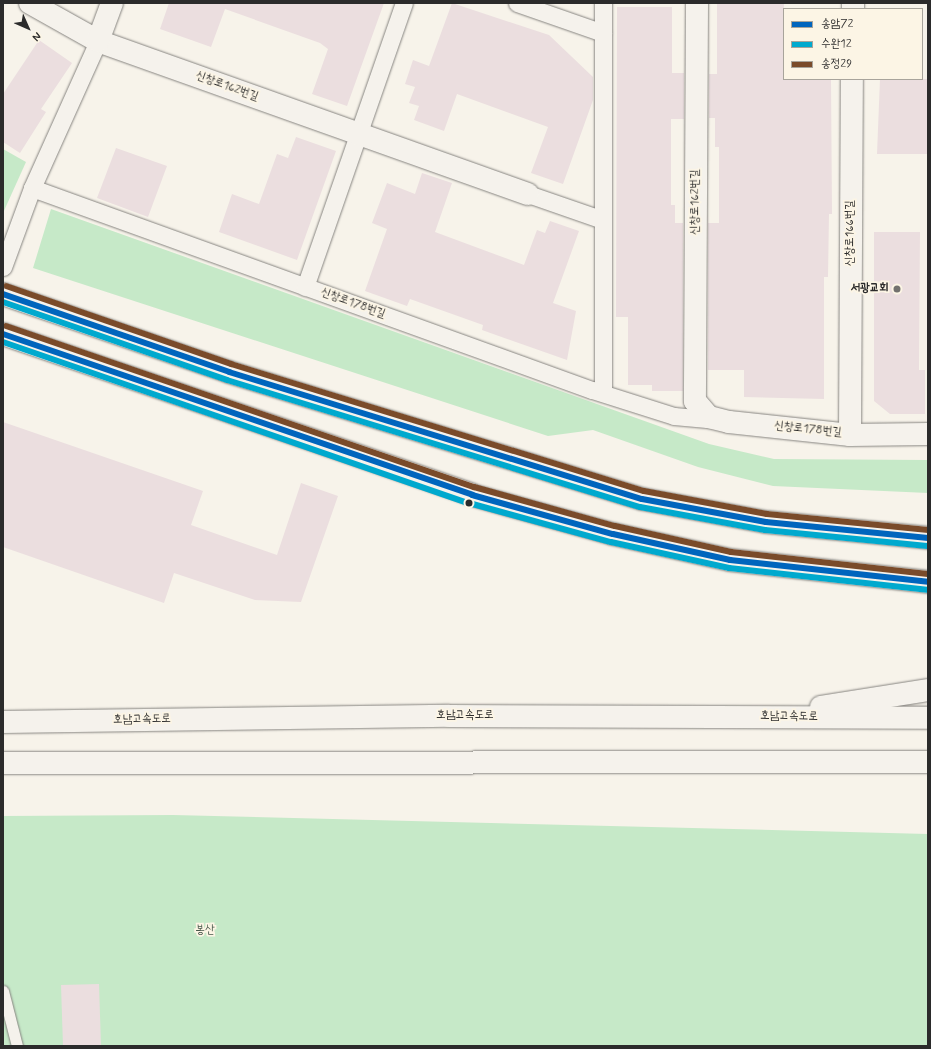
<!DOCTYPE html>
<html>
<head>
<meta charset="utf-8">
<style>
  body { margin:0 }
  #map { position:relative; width:931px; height:1049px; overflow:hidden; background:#f7f3ea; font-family:Mynerve,"Poor Story",sans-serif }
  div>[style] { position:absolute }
  .green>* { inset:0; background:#c6e9c8 }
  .building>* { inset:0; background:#ebdedf }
  .roads { filter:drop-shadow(0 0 1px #878581) drop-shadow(0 0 1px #878581) }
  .service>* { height:11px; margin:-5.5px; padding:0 5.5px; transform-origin:5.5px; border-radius:5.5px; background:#f5f2ec }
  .pedestrian>* { height:17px; margin:-8.5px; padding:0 8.5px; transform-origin:8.5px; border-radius:8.5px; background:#f5f2ec }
  .minor>* { height:22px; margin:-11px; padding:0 11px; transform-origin:11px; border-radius:11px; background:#f5f2ec }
  .primary>* { height:22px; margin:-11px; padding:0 11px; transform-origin:11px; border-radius:11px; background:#f5f2ec }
  .motorway>* { height:22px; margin:-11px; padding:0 11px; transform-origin:11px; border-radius:11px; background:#f5f2ec }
  .bus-1>* { height:6px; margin:-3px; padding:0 3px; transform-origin:3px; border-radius:3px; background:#0065bd }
  .bus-2>* { height:6px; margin:-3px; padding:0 3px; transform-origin:3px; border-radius:3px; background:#00a9ce }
  .bus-3>* { height:6px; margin:-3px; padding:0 3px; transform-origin:3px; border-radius:3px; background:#7a4b2a }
  .dots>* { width:11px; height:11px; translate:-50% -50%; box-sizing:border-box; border:2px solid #fcf5e5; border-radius:50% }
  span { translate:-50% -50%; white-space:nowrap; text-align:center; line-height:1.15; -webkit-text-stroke:3.5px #fcf5e5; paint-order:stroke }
  .street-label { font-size:12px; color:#2b2b2b }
  .poi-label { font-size:12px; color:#2b2b2b; font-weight:700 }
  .right { translate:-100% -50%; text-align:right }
  .park-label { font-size:12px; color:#48584b }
  .frame { position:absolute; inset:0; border:4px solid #2b2b2b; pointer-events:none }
  .legend { position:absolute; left:783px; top:8px; width:140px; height:72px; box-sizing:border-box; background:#fcf5e5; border:1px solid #a8a49b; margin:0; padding:5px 7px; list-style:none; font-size:12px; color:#2b2b2b }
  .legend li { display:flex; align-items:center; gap:8px; height:20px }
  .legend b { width:20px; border:1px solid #a8a49b }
  .north { position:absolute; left:8px; top:8px; width:40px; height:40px; -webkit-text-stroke:3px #fcf5e5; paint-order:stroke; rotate:135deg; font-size:11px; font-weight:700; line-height:16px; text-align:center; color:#2b2b2b }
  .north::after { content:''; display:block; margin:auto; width:14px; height:18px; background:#2b2b2b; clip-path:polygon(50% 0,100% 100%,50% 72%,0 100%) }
</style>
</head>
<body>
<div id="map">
  <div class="green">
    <i style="clip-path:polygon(3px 149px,26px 162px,3px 213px)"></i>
    <i style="clip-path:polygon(51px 209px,709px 444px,774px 459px,928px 460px,928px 493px,773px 486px,698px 467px,593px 430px,548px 436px,33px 268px)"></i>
    <i style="clip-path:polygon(173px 815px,928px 834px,928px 1046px,3px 1046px,3px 816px)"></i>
  </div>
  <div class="building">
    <i style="clip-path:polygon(169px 3px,384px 3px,347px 106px,312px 94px,328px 49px,320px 43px,225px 9px,211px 47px,160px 29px)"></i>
    <i style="clip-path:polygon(452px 3px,549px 35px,593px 77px,593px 100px,563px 184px,531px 173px,548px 127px,457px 94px,444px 131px,414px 120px,419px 106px,409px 103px,415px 87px,405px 84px,413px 60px,429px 66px)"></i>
    <i style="clip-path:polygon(717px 3px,784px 3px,784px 79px,831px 79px,832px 214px,829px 214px,828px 277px,824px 277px,824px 399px,744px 397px,744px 370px,708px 370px,708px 223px,719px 223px,719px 147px,715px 147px,715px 118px,709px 118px,709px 74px,717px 74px)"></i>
    <i style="clip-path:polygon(617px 7px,672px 7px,672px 73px,684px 73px,684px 119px,671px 119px,671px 205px,675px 205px,675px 223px,683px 223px,683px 391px,652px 391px,652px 385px,628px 385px,628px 317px,616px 317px)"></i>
    <i style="clip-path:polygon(39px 40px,72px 63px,41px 109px,46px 112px,20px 153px,3px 142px,3px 94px)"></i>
    <i style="clip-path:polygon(880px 79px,928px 79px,928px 154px,877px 154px)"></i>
    <i style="clip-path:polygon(296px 137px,336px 151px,297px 260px,219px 232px,232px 194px,259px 204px,277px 154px,288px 158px)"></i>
    <i style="clip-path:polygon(116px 148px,167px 166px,148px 217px,97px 198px)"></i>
    <i style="clip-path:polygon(422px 173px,452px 183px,435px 232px,524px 265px,537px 230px,545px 233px,550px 221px,579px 231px,553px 303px,576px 311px,567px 360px,482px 330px,483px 325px,410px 299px,407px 306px,365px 291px,387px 229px,372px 223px,387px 183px,415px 194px)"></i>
    <i style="clip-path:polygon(874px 232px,920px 232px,919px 370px,925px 370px,925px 414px,890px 414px,874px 401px)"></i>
    <i style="clip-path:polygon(3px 422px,203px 491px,191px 525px,277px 555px,301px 483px,338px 496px,301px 602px,255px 600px,174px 573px,164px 603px,3px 547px)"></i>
    <i style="clip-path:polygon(99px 984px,101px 1046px,63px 1046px,61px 985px)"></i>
  </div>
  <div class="roads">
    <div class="service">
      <i style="left:3px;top:991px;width:57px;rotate:75.7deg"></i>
    </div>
    <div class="pedestrian">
      <i style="left:517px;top:3px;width:91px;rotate:19.2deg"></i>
      <i style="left:32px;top:188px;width:595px;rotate:19.84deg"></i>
      <i style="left:592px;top:390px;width:86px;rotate:17.6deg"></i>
      <i style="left:674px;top:416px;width:44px;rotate:5.2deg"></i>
      <i style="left:528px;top:194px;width:76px;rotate:19.1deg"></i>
      <i style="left:3px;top:267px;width:84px;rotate:-69.8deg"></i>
      <i style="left:32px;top:188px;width:161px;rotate:-65.8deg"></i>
      <i style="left:305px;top:287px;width:301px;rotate:-70.8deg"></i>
      <i style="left:603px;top:392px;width:389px;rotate:-90deg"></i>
    </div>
    <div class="minor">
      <i style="left:30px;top:3px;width:78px;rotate:29.2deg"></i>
      <i style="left:98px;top:41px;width:456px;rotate:19.6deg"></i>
      <i style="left:697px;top:3px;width:398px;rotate:90.3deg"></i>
      <i style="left:695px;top:401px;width:21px;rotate:49deg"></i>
      <i style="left:709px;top:417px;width:21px;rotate:14deg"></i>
      <i style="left:729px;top:422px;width:122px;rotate:6.1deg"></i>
      <i style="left:850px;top:435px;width:78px;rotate:-0.7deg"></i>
      <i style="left:853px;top:9px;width:6px;rotate:-90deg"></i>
      <i style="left:98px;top:41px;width:40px;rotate:-69.8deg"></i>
      <i style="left:850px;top:435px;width:356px;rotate:-89.7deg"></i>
    </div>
    <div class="primary">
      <i style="left:3px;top:294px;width:239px;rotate:19deg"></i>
      <i style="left:229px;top:372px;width:432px;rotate:17.1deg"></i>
      <i style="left:642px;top:499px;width:126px;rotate:10.5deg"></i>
      <i style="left:766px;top:522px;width:163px;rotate:5.6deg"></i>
      <i style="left:3px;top:334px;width:496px;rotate:18.9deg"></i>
      <i style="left:472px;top:495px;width:146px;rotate:15.5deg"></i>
      <i style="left:613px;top:534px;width:120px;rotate:12.5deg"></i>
      <i style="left:730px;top:560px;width:199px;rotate:6.3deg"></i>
    </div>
    <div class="motorway">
      <i style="left:821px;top:707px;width:108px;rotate:-9deg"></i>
      <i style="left:3px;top:722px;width:446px;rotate:-0.8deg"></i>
      <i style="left:449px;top:716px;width:479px;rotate:0.2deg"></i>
      <i style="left:3px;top:763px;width:925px;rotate:-0.06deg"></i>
    </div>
  </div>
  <div class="bus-1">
    <i style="left:3px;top:294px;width:239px;rotate:19deg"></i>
    <i style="left:229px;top:372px;width:432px;rotate:17.1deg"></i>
    <i style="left:642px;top:499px;width:126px;rotate:10.5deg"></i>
    <i style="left:766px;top:522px;width:163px;rotate:5.6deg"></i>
    <i style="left:3px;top:334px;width:496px;rotate:18.9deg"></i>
    <i style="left:472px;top:495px;width:146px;rotate:15.5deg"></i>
    <i style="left:613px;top:534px;width:120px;rotate:12.5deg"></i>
    <i style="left:730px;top:560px;width:199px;rotate:6.3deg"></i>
  </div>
  <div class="bus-2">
    <i style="left:3px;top:302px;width:237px;rotate:19.2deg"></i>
    <i style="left:227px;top:380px;width:432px;rotate:17.1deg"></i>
    <i style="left:640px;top:507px;width:127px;rotate:10.4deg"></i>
    <i style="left:765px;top:530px;width:163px;rotate:5.6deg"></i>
    <i style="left:3px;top:342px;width:493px;rotate:19.1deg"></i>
    <i style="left:469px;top:503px;width:147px;rotate:15.4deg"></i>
    <i style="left:611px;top:542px;width:121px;rotate:12.4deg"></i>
    <i style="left:729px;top:568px;width:199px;rotate:6.3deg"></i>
  </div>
  <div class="bus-3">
    <i style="left:6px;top:286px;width:238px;rotate:19.1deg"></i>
    <i style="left:231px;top:364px;width:432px;rotate:17.1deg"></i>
    <i style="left:644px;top:491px;width:125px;rotate:10.6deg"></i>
    <i style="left:767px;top:514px;width:162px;rotate:5.7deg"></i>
    <i style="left:6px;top:326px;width:495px;rotate:19deg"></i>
    <i style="left:474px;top:487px;width:146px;rotate:15.5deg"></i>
    <i style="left:615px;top:526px;width:119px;rotate:12.6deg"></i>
    <i style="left:731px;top:552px;width:198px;rotate:6.4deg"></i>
  </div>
  <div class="dots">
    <i style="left:897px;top:289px;background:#72716e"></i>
    <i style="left:469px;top:503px;background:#2b2b2b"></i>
  </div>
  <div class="street-label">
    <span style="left:227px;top:87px;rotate:20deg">신창로162번길</span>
    <span style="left:696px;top:202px;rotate:-90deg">신창로162번길</span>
    <span style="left:851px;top:233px;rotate:-90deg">신창로166번길</span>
    <span style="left:353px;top:304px;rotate:20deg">신창로178번길</span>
    <span style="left:808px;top:430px;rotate:6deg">신창로178번길</span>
    <span style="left:465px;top:716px">호남고속도로</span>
    <span style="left:789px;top:717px;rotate:1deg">호남고속도로</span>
    <span style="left:142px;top:720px;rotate:-1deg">호남고속도로</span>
  </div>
  <div class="poi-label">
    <span class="right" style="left:889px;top:289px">서광교회</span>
  </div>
  <div class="park-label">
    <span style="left:205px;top:931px">봉산</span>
  </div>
  <div class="frame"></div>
  <ul class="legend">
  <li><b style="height:5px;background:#0065bd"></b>송암72</li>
  <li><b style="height:5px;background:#00a9ce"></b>수완12</li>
  <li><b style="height:5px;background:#7a4b2a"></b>송정29</li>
  </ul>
  <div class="north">N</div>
</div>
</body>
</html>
